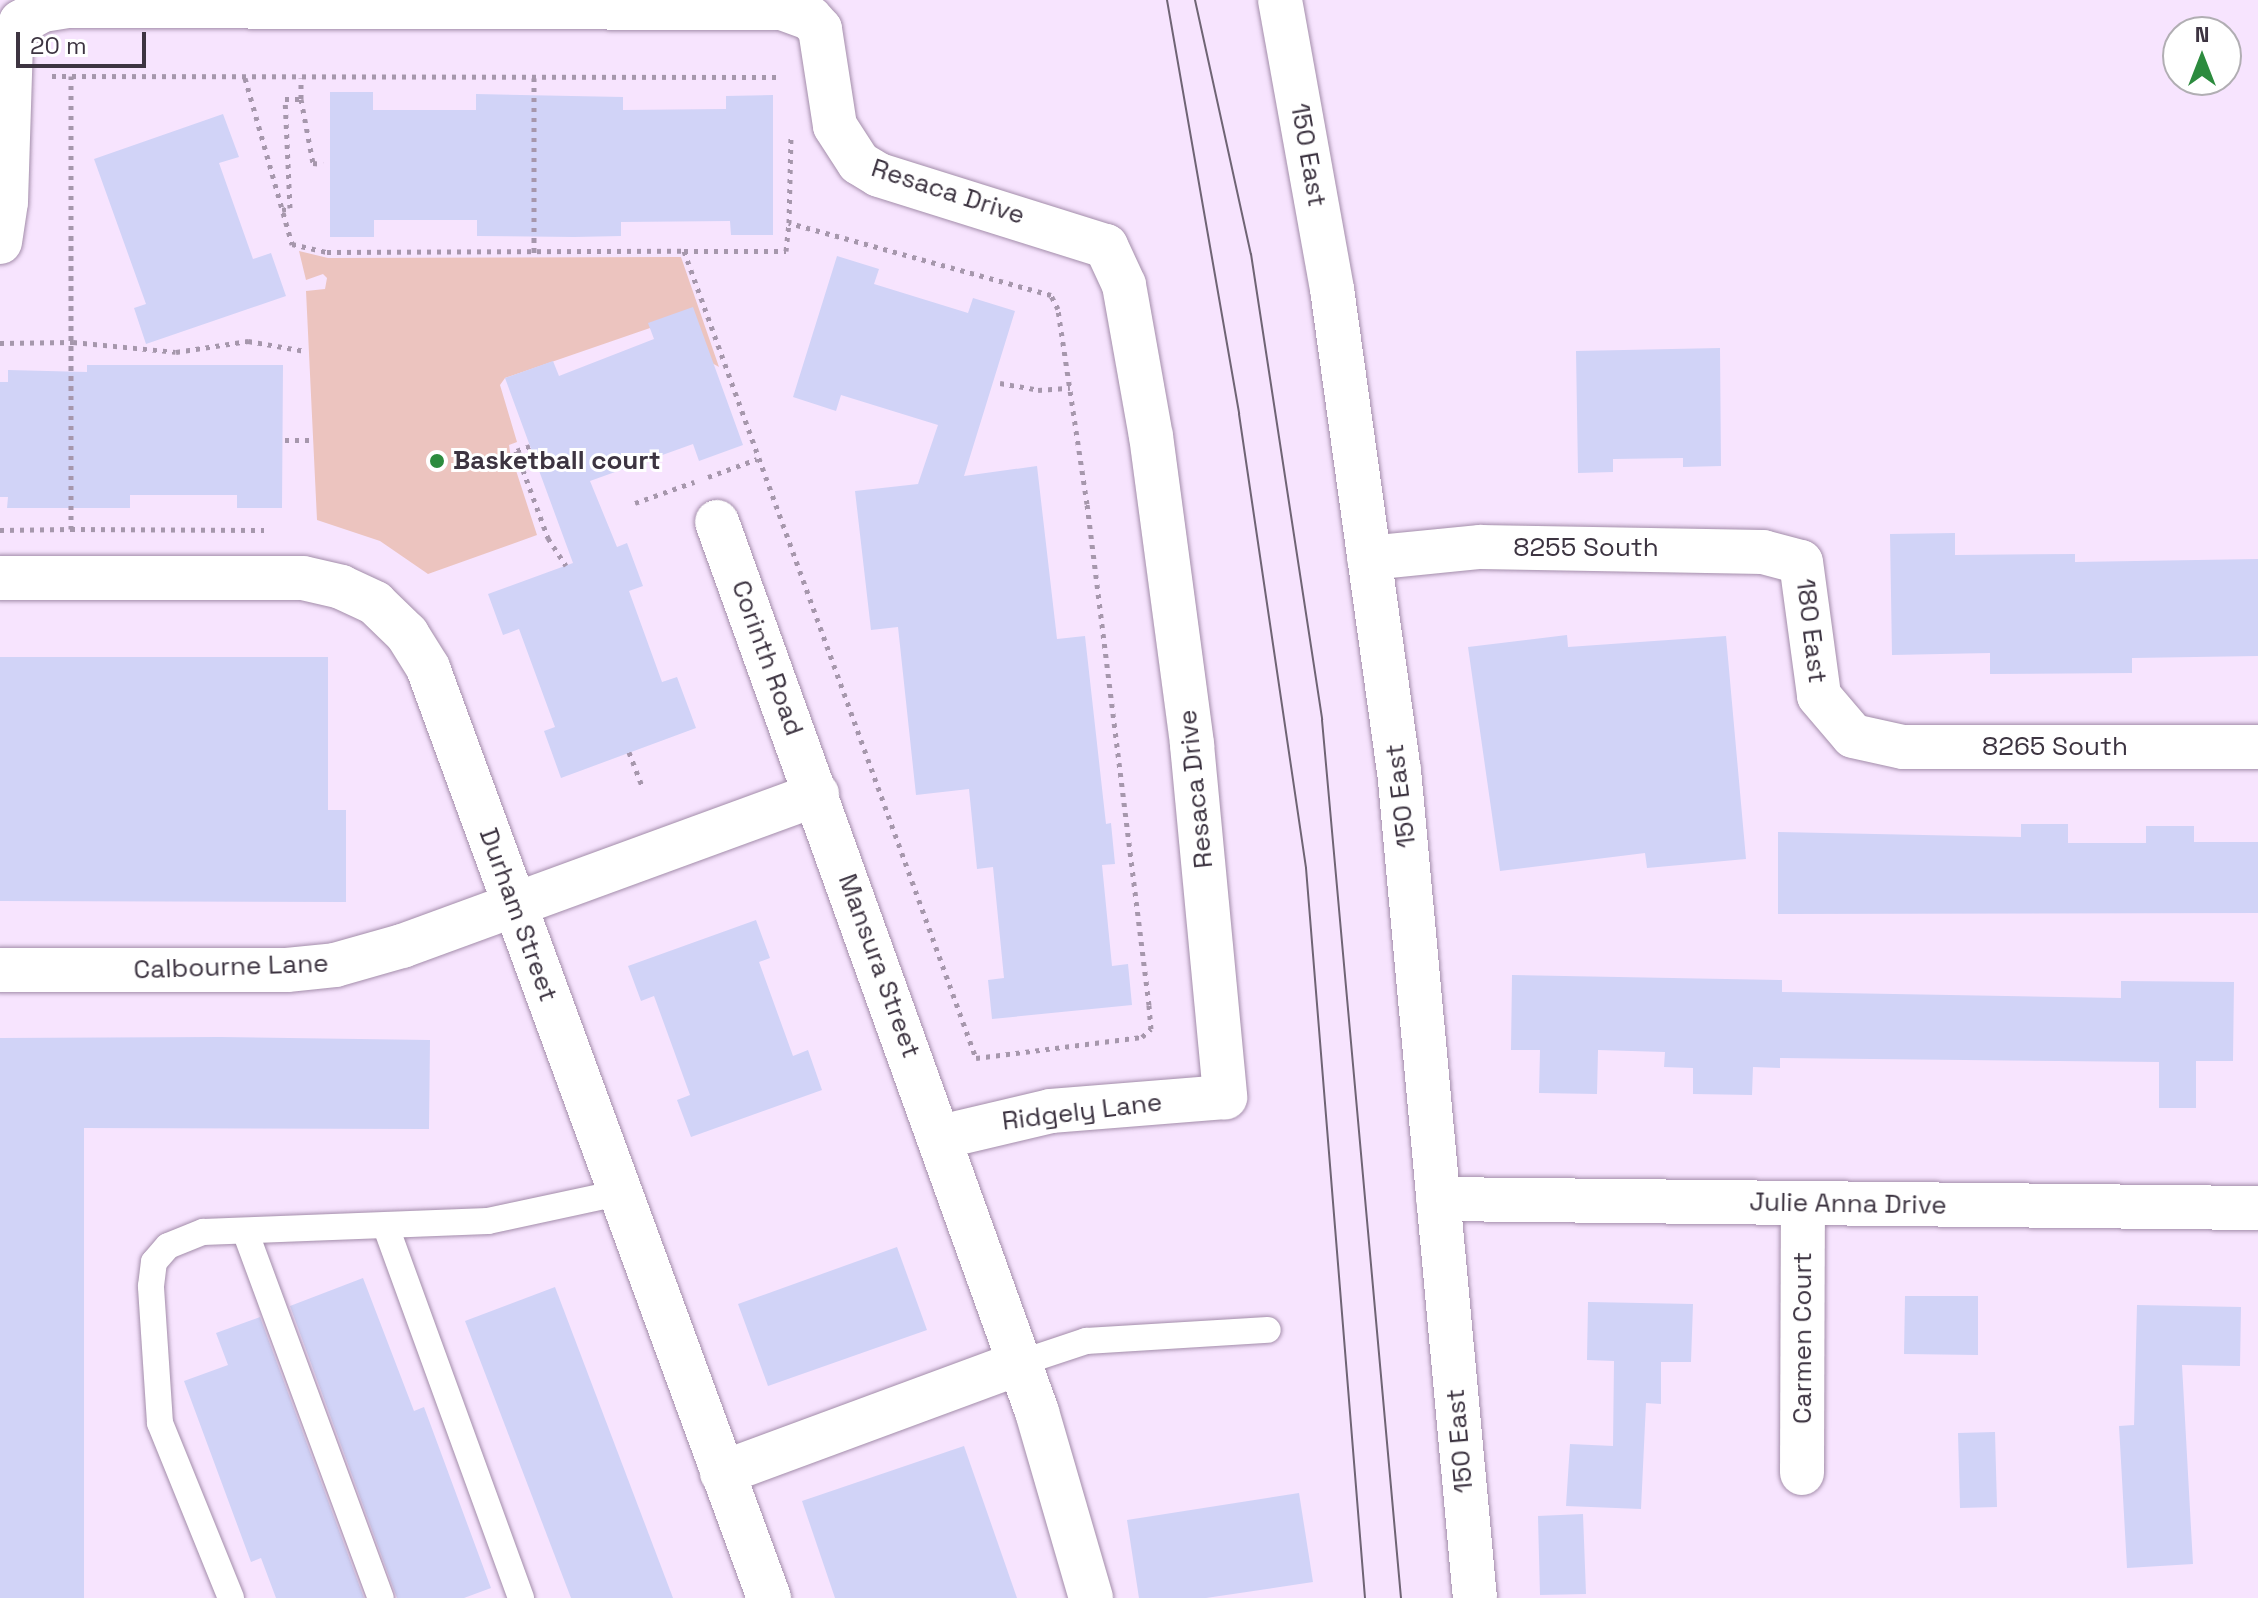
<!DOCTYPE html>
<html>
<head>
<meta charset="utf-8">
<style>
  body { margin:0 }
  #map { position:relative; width:2258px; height:1598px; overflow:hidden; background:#f7e4fe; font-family:"Space Grotesk",sans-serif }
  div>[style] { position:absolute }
  .green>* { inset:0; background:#ecc4bf }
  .building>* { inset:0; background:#d1d3f7 }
  .path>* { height:5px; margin-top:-2.5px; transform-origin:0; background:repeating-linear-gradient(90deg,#a697ac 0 4px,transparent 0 10px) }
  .roads { filter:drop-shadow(0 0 2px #a38daa) drop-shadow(0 0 2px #a38daa) }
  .lane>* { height:26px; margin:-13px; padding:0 13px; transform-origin:13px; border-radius:13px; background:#fff }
  .street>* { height:44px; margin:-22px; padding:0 22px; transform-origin:22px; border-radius:22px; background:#fff }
  .tram>* { height:2px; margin:-1px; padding:0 1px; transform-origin:1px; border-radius:1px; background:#6f6474 }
  .dots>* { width:22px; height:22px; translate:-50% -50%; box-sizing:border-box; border:4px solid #fff; border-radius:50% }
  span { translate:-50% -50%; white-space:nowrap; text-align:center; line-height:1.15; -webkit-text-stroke:6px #fff; paint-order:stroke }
  .street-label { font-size:26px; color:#3d3441 }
  .poi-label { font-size:26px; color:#3d3441; font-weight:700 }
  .left { translate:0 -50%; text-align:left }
  .north { position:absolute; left:2162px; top:16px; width:80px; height:80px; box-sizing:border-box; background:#fff; border:2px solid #b1aeb3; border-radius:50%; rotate:0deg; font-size:22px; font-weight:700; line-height:32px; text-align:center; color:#3d3441 }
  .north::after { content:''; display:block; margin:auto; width:28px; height:36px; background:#2c8b3e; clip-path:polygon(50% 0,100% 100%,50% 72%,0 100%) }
  .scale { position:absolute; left:16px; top:32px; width:130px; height:36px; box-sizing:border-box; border:4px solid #3d3441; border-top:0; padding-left:10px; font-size:24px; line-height:28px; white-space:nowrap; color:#3d3441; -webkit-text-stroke:6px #fff; paint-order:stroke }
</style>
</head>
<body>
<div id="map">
  <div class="green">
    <i style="clip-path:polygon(299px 251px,328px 258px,681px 257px,719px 367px,650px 328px,505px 378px,500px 385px,517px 442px,509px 445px,510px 452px,537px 535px,428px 574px,380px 541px,317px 520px,306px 291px,325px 289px,327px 278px,323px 274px,306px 280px)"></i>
  </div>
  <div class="building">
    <i style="clip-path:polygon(330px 92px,373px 92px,373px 110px,476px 110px,476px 94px,623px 97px,623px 110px,726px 109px,726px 96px,773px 95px,773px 235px,731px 235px,730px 221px,621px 222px,621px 236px,574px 237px,477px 236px,477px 220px,374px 220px,374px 237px,330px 237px)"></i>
    <i style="clip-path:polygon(223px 114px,239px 157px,219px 163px,253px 259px,271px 253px,286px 296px,146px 344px,134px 308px,146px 304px,94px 159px)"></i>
    <i style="clip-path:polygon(837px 256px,879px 269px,874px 284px,968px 313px,973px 298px,1015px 311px,964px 476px,1037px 466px,1057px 639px,1085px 636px,1106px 824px,1111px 823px,1115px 864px,1102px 865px,1112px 966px,1128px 964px,1132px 1005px,992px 1019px,988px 980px,1004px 978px,993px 867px,977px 869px,969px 789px,916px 795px,898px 627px,871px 630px,855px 491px,918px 484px,938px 425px,841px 395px,836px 411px,793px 397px)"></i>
    <i style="clip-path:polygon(693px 307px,743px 445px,699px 461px,693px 444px,590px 481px,617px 547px,627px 543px,643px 586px,629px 591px,662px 682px,677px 677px,696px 728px,561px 778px,544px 731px,555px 727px,519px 629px,503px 635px,488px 594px,573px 563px,505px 378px,553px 361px,559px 376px,654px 339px,648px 323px)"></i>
    <i style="clip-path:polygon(1720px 348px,1721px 466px,1683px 467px,1683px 458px,1613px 459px,1613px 472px,1578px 473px,1576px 351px)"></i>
    <i style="clip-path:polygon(87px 365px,283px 365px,282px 508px,237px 508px,237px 495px,130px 495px,130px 508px,7px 508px,8px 497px,0 497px,0 382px,8px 382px,8px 370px,87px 372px)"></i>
    <i style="clip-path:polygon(1955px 533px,1955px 555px,2075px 554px,2075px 562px,2258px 559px,2258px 656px,2132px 658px,2132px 673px,1990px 674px,1990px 653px,1892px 655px,1890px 534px)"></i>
    <i style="clip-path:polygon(1567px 635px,1568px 647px,1726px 636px,1746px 859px,1647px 868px,1645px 853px,1500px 871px,1468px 647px)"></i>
    <i style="clip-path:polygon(0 657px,328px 657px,328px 810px,346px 810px,346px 902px,0 901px)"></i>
    <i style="clip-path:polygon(2021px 824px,2068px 824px,2068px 843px,2146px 843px,2146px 826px,2194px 826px,2194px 842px,2258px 842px,2258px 913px,1778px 914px,1778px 832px,2021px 837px)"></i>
    <i style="clip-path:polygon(756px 920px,770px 958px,759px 962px,793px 1056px,808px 1050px,822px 1090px,691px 1137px,677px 1100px,690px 1095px,654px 996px,641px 1001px,628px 966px)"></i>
    <i style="clip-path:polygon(1512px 975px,1782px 980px,1782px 992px,2121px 998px,2121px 981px,2234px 982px,2233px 1061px,2196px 1061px,2196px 1108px,2159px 1108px,2159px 1062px,1780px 1058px,1780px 1068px,1753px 1067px,1752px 1095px,1693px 1094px,1693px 1068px,1664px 1067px,1665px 1052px,1598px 1050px,1597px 1094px,1539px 1093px,1540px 1050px,1511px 1050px)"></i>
    <i style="clip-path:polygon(220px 1037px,430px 1040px,429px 1129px,84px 1128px,84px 1598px,0 1598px,0 1038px)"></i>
    <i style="clip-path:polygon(897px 1247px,927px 1330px,768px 1386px,738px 1304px)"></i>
    <i style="clip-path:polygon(363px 1278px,414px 1411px,424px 1407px,491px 1588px,464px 1598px,397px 1598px,290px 1306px)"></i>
    <i style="clip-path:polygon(555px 1287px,673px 1598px,571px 1598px,465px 1321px)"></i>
    <i style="clip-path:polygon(1905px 1296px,1978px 1296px,1978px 1355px,1904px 1354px)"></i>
    <i style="clip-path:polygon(1588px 1302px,1693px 1304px,1691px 1362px,1661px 1362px,1661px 1404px,1646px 1403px,1641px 1509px,1566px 1506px,1570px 1444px,1613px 1446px,1614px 1361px,1587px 1360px)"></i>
    <i style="clip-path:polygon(2137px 1305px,2241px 1307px,2240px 1366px,2182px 1365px,2193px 1564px,2127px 1568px,2119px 1426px,2134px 1425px)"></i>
    <i style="clip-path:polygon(260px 1317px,364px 1598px,276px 1598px,261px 1558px,251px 1562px,184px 1381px,228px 1365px,216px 1333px)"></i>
    <i style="clip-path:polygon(1995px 1432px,1997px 1507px,1960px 1508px,1958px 1433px)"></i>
    <i style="clip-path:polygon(964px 1446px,1017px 1598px,835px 1598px,802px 1501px)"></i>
    <i style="clip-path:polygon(1299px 1493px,1313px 1582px,1206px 1598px,1139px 1598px,1127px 1520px)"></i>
    <i style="clip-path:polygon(1583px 1514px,1586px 1594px,1540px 1595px,1538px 1516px)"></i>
  </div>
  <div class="path">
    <i style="left:52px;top:76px;width:730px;rotate:0.08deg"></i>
    <i style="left:71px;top:76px;width:453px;rotate:90deg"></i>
    <i style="left:71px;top:529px;width:193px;rotate:0.3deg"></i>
    <i style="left:245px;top:78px;width:173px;rotate:74.2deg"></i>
    <i style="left:292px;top:244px;width:36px;rotate:13deg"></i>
    <i style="left:327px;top:252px;width:357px;rotate:-0.2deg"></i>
    <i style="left:684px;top:251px;width:858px;rotate:70.11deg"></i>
    <i style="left:976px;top:1058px;width:167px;rotate:-7.2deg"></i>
    <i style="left:1142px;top:1037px;width:12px;rotate:-42deg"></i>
    <i style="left:1151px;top:1029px;width:24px;rotate:-95deg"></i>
    <i style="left:1149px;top:1005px;width:505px;rotate:-97.05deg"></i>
    <i style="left:1087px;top:504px;width:197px;rotate:-98.5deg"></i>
    <i style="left:1058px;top:309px;width:16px;rotate:-117deg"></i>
    <i style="left:1051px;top:295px;width:272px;rotate:-164.6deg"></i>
    <i style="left:789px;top:223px;width:86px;rotate:-88.7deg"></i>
    <i style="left:534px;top:78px;width:175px;rotate:90deg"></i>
    <i style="left:301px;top:99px;width:65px;rotate:79.4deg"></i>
    <i style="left:313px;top:163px;width:10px;rotate:6deg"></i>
    <i style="left:282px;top:210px;width:8px;rotate:-14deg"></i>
    <i style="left:290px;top:208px;width:109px;rotate:-92.6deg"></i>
    <i style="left:285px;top:99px;width:16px"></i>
    <i style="left:301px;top:99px;width:21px;rotate:-90deg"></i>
    <i style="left:684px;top:251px;width:102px"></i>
    <i style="left:786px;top:251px;width:28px;rotate:-84deg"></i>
    <i style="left:0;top:343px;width:73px;rotate:-0.8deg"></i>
    <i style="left:73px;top:342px;width:103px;rotate:5.5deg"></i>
    <i style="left:176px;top:352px;width:73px;rotate:-8.7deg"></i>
    <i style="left:248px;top:341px;width:58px;rotate:10deg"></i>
    <i style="left:1000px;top:383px;width:39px;rotate:10deg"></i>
    <i style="left:1038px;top:390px;width:32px;rotate:-4deg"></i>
    <i style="left:285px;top:440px;width:26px"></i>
    <i style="left:530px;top:446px;width:15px;rotate:160deg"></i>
    <i style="left:516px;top:451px;width:93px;rotate:69.8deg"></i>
    <i style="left:548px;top:538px;width:33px;rotate:57deg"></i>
    <i style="left:708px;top:477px;width:52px;rotate:-20.2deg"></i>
    <i style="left:635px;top:503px;width:63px;rotate:-19.6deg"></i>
    <i style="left:0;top:530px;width:71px;rotate:-0.8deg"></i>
    <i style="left:629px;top:752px;width:36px;rotate:69deg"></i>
  </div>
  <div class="roads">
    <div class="lane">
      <i style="left:386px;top:1227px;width:395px;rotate:70deg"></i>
      <i style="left:245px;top:1231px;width:391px;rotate:69.7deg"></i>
      <i style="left:1020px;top:1363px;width:70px;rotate:-18.4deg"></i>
      <i style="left:1086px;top:1341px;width:182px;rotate:-3.5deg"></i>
      <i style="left:231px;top:1598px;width:189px;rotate:-112.1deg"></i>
      <i style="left:160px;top:1423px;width:137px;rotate:-93.8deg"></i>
      <i style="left:151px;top:1286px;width:24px;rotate:-83deg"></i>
      <i style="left:154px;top:1262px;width:21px;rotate:-49deg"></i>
      <i style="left:168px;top:1246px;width:38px;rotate:-22deg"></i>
      <i style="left:203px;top:1232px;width:285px;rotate:-2.2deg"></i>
      <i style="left:488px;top:1221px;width:134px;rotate:-12.1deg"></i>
    </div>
    <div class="street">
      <i style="left:1280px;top:0;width:294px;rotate:79.8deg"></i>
      <i style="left:1332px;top:289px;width:486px;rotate:82.1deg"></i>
      <i style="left:1399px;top:770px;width:831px;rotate:84.76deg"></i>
      <i style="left:0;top:242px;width:40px;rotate:-81.5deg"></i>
      <i style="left:6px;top:202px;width:155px;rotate:-88.2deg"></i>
      <i style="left:11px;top:47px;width:27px;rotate:-68deg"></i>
      <i style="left:21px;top:22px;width:25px;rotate:-29deg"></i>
      <i style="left:43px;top:10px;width:25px;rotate:-9deg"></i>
      <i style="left:68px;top:6px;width:714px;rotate:0.16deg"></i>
      <i style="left:782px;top:8px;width:30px;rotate:20deg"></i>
      <i style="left:810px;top:18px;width:15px;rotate:48deg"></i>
      <i style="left:820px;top:29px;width:98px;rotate:81.2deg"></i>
      <i style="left:835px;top:126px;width:44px;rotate:57deg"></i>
      <i style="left:859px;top:163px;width:23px;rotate:31deg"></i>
      <i style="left:879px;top:175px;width:238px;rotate:17.4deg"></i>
      <i style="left:1106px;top:246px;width:43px;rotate:65.2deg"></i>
      <i style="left:1124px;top:285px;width:153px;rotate:79.9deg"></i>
      <i style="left:1151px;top:436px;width:312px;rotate:82.4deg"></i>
      <i style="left:1192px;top:745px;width:354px;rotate:84.6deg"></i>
      <i style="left:1225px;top:1097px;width:175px;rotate:175.4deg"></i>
      <i style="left:1051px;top:1111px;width:113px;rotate:166.7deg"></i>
      <i style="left:717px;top:522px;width:946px;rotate:70.22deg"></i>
      <i style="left:1037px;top:1412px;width:194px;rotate:73.8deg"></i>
      <i style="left:1369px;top:558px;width:112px;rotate:-5.7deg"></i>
      <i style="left:1480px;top:547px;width:283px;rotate:1deg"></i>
      <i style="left:1763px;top:552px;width:39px;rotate:15deg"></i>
      <i style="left:1801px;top:562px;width:135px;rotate:82.3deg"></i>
      <i style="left:1819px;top:696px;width:52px;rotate:49.6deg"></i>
      <i style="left:1853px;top:736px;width:51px;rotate:12.4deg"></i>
      <i style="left:1903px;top:747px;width:355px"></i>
      <i style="left:0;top:578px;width:303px"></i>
      <i style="left:303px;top:578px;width:39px;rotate:13deg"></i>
      <i style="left:341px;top:587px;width:38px;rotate:25deg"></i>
      <i style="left:375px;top:603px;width:45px;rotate:44.1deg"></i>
      <i style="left:407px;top:634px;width:40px;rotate:58deg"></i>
      <i style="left:428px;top:668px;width:991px;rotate:69.86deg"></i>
      <i style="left:0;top:970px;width:287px"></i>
      <i style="left:287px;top:970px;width:48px;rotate:-5.9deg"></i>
      <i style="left:335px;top:965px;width:70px;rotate:-15.8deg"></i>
      <i style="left:402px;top:946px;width:442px;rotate:-20.1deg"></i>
      <i style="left:1438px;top:1199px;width:820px;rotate:0.63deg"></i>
      <i style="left:722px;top:1473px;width:318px;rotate:-20.3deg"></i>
      <i style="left:1802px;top:1473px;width:270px;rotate:-89.8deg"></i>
    </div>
  </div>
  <div class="tram">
    <i style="left:1167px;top:0;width:420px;rotate:80.1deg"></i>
    <i style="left:1239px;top:414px;width:459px;rotate:81.6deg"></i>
    <i style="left:1306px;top:868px;width:732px;rotate:85.38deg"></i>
    <i style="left:1195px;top:0;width:260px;rotate:77.6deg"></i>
    <i style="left:1251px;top:254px;width:471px;rotate:81.3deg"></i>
    <i style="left:1322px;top:720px;width:882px;rotate:84.86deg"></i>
  </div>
  <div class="dots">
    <i style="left:437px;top:461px;background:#2c8b3e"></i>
  </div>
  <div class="street-label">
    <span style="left:1308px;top:155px;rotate:80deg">150 East</span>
    <span style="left:948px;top:192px;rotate:18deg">Resaca Drive</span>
    <span style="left:1586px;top:548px">8255 South</span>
    <span style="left:1811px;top:631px;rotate:83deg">180 East</span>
    <span style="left:767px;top:658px;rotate:70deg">Corinth Road</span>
    <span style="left:2055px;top:747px">8265 South</span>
    <span style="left:1196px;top:789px;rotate:-96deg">Resaca Drive</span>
    <span style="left:1401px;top:796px;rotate:-97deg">150 East</span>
    <span style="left:518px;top:915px;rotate:70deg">Durham Street</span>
    <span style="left:879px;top:966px;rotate:70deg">Mansura Street</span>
    <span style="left:231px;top:967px;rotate:-2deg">Calbourne Lane</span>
    <span style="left:1082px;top:1112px;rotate:-7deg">Ridgely Lane</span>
    <span style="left:1848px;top:1204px;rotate:1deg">Julie Anna Drive</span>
    <span style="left:1803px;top:1338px;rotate:-90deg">Carmen Court</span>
    <span style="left:1460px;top:1441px;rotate:-95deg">150 East</span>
  </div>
  <div class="poi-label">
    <span class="left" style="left:453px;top:461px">Basketball court</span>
  </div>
  <div class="north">N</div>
  <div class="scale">20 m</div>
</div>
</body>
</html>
